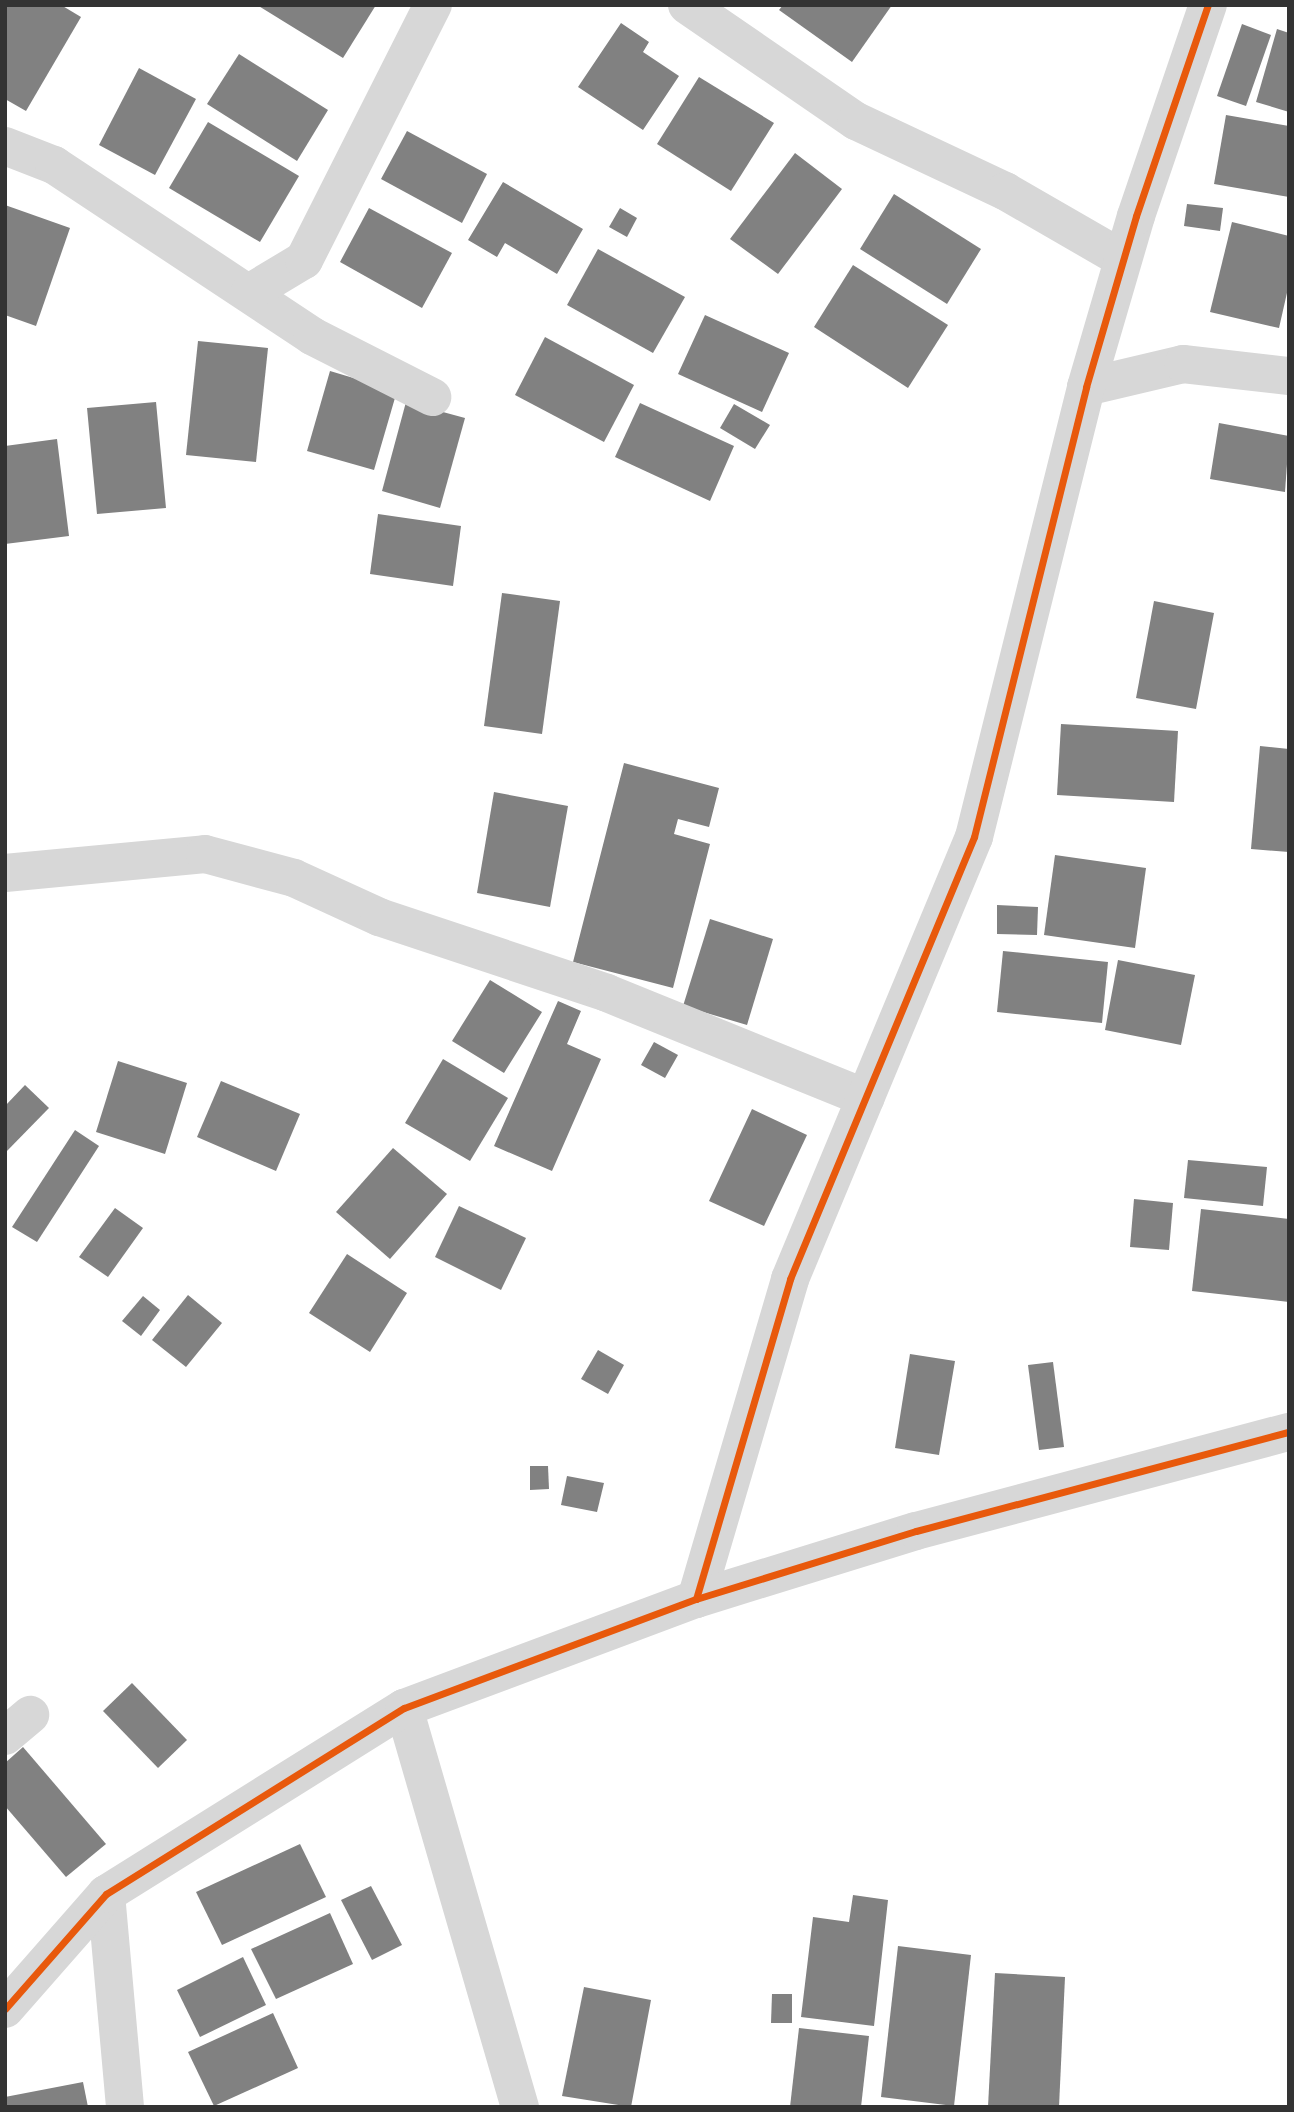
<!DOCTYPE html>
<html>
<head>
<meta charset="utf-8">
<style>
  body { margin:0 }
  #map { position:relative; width:1294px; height:2112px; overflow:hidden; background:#fff; font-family:Jost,sans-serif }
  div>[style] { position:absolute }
  .building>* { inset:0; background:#818181 }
  .street>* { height:38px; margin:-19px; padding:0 19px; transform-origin:19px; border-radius:19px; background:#d7d7d7 }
  .cycleway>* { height:7px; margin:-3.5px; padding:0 3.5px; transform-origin:3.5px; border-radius:3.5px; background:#e8590c }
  span { translate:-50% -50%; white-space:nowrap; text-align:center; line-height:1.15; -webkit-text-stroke:7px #fff; paint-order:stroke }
  .frame { position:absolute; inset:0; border:7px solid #333; pointer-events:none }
</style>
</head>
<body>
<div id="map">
  <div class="building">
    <i style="clip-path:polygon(5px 5px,61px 5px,81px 17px,26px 111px,5px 99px)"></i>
    <i style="clip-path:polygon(257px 5px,376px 5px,343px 58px)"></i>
    <i style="clip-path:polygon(783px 5px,892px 5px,852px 62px,779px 10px)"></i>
    <i style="clip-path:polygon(621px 23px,649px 42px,643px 52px,679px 76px,643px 130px,578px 87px)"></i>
    <i style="clip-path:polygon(1242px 24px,1271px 35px,1246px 106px,1217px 96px)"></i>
    <i style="clip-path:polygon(1277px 29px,1289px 33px,1289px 112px,1256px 102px)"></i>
    <i style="clip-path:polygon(239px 54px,328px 110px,297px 161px,207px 104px)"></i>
    <i style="clip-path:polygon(139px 68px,196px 99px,155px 175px,99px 145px)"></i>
    <i style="clip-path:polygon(699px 77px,774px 123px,731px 191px,657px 144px)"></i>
    <i style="clip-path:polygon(1226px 115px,1289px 126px,1289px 197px,1214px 184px)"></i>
    <i style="clip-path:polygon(208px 122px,299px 176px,260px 242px,169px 188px)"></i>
    <i style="clip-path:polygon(407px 131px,487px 174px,462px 223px,381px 179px)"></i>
    <i style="clip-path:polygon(795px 153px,842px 189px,778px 274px,730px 239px)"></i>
    <i style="clip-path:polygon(503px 182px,583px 229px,557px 274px,505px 243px,497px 257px,468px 240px)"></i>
    <i style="clip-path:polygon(894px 194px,981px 249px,947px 304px,860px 249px)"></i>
    <i style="clip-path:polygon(1187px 204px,1223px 208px,1220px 231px,1184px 226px)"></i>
    <i style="clip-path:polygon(5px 205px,70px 228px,36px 326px,5px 315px)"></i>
    <i style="clip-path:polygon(369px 208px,452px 253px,422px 308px,340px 262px)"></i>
    <i style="clip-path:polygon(620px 208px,637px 218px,627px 237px,609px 227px)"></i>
    <i style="clip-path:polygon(1232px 222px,1289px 236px,1289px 284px,1279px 328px,1210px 312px)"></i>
    <i style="clip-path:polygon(598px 249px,685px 297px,653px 353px,567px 305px)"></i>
    <i style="clip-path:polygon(853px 265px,948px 325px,908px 388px,814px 327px)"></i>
    <i style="clip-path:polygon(705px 315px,789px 353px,762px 412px,678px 374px)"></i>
    <i style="clip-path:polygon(545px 337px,634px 385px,604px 442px,515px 395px)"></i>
    <i style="clip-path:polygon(198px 341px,268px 348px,256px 462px,186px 455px)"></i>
    <i style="clip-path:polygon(330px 371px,397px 391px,374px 470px,307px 451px)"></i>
    <i style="clip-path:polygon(156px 402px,166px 508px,97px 514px,87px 408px)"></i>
    <i style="clip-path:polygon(406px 402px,465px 418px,440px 508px,382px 491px)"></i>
    <i style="clip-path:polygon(640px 403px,734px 446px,710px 501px,615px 457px)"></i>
    <i style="clip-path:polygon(734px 404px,770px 425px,755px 449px,720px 428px)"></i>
    <i style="clip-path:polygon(1219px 423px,1289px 436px,1285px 492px,1210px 479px)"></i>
    <i style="clip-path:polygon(57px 439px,69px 536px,5px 544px,5px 446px)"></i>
    <i style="clip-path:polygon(378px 514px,461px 526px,453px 586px,370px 574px)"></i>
    <i style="clip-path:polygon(502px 593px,560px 601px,542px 734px,484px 726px)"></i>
    <i style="clip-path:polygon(1154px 601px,1214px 613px,1196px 709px,1136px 698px)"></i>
    <i style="clip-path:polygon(1061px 724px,1178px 731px,1174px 802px,1057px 795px)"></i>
    <i style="clip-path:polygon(1260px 746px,1289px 749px,1289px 852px,1251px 849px)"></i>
    <i style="clip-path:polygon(624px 763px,719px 788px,709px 827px,678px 819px,674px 834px,710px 844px,673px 988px,573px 962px)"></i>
    <i style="clip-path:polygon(494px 792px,568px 806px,550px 907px,477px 893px)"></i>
    <i style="clip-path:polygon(1055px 855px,1146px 868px,1135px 948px,1044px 935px)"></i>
    <i style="clip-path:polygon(997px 905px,1038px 907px,1037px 935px,997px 934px)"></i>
    <i style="clip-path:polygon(710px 919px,773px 939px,747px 1025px,683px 1006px)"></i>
    <i style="clip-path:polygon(1003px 951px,1108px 962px,1102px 1023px,997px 1012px)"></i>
    <i style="clip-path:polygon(1118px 960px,1195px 975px,1181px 1045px,1105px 1030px)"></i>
    <i style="clip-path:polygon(490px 980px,542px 1012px,504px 1073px,452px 1041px)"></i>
    <i style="clip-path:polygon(558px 1001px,581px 1011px,567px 1044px,601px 1059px,552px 1171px,494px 1146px)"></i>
    <i style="clip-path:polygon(654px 1042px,678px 1055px,665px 1078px,641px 1065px)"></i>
    <i style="clip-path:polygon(443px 1059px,508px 1098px,470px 1161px,405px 1123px)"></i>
    <i style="clip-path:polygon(118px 1061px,187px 1083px,165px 1154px,96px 1132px)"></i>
    <i style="clip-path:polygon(221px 1081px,300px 1114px,276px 1171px,197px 1137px)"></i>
    <i style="clip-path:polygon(25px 1085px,49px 1108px,5px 1153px,5px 1106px)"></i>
    <i style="clip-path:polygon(752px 1109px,807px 1135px,764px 1226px,709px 1201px)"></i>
    <i style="clip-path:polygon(75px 1130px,99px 1146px,37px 1242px,12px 1227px)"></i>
    <i style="clip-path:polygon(393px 1148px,447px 1194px,390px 1259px,336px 1212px)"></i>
    <i style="clip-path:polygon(1188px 1160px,1267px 1167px,1263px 1206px,1184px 1198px)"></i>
    <i style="clip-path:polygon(1134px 1199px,1173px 1203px,1169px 1250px,1130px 1247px)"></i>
    <i style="clip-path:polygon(459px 1206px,526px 1238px,501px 1290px,435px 1257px)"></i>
    <i style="clip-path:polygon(115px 1208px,143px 1228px,108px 1277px,79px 1257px)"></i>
    <i style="clip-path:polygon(1201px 1209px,1289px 1219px,1289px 1302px,1192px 1291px)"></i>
    <i style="clip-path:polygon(347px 1254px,407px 1293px,370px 1352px,309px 1313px)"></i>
    <i style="clip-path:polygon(188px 1295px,222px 1323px,186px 1367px,152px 1340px)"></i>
    <i style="clip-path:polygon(143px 1296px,160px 1310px,141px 1336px,122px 1321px)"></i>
    <i style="clip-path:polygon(598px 1350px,624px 1365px,608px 1394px,581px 1379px)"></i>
    <i style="clip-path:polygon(910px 1354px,955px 1361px,939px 1455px,895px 1448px)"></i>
    <i style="clip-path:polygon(1053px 1362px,1064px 1447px,1039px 1450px,1028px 1365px)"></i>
    <i style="clip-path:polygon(530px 1466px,548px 1466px,549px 1489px,530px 1490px)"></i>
    <i style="clip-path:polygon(567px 1476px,604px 1483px,597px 1512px,561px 1505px)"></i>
    <i style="clip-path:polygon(132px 1683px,187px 1740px,158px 1768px,103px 1711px)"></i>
    <i style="clip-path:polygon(23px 1747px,106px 1844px,66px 1877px,5px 1806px,5px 1763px)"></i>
    <i style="clip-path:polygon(300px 1844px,326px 1897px,222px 1945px,196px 1892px)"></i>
    <i style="clip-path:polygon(371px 1886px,402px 1945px,372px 1960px,341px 1900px)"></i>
    <i style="clip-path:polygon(853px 1895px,888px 1900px,874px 2026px,801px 2017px,813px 1917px,849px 1922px)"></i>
    <i style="clip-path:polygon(330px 1913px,353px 1964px,276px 1999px,251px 1949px)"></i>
    <i style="clip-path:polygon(898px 1946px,971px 1955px,954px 2106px,881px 2097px)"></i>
    <i style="clip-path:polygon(243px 1957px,266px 2005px,200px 2037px,177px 1990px)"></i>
    <i style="clip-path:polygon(995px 1973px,1065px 1977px,1059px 2107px,988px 2107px)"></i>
    <i style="clip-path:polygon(584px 1987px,651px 2000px,631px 2107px,562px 2096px)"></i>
    <i style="clip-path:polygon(772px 1994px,792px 1994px,792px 2023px,771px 2023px)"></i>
    <i style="clip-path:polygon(273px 2013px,298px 2068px,214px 2106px,188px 2052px)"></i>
    <i style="clip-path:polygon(799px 2028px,869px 2036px,861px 2107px,790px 2107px)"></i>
    <i style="clip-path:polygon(83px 2082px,88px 2107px,5px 2107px,5px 2097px)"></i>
  </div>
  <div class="street">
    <i style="left:687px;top:5px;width:205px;rotate:34.5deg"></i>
    <i style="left:856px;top:121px;width:165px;rotate:25.2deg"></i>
    <i style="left:1005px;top:191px;width:136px;rotate:30deg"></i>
    <i style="left:5px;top:146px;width:53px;rotate:21.2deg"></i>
    <i style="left:54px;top:165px;width:310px;rotate:33.5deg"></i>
    <i style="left:312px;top:336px;width:135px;rotate:26.9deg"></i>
    <i style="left:249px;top:293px;width:64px;rotate:-31deg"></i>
    <i style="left:304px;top:260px;width:286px;rotate:-63.2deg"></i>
    <i style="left:1086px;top:387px;width:100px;rotate:-13.3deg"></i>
    <i style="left:1183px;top:364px;width:107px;rotate:6.5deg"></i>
    <i style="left:5px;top:873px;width:201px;rotate:-5.4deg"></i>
    <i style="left:205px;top:854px;width:92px;rotate:15.1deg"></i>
    <i style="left:294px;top:878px;width:94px;rotate:24.6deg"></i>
    <i style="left:379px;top:917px;width:240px;rotate:18.4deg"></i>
    <i style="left:607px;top:993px;width:279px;rotate:22.1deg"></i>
    <i style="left:696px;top:1599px;width:334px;rotate:-73.6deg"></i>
    <i style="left:790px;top:1279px;width:479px;rotate:-67.4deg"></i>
    <i style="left:974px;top:837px;width:464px;rotate:-76deg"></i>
    <i style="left:1086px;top:387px;width:178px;rotate:-73.7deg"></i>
    <i style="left:1136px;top:216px;width:223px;rotate:-71.2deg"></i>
    <i style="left:404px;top:1708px;width:416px;rotate:73.8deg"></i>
    <i style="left:5px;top:1736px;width:33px;rotate:-40deg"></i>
    <i style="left:106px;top:1894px;width:214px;rotate:84.9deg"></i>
    <i style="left:5px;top:2009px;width:153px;rotate:-48.7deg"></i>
    <i style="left:106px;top:1894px;width:351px;rotate:-32deg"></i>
    <i style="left:404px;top:1708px;width:312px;rotate:-20.5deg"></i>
    <i style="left:696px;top:1599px;width:230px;rotate:-17.2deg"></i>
    <i style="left:916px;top:1531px;width:386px;rotate:-14.9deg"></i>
  </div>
  <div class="cycleway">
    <i style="left:696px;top:1599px;width:334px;rotate:-73.6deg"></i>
    <i style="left:790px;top:1279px;width:479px;rotate:-67.4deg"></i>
    <i style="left:974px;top:837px;width:464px;rotate:-76deg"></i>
    <i style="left:1086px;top:387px;width:178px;rotate:-73.7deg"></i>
    <i style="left:1136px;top:216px;width:223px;rotate:-71.2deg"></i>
    <i style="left:5px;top:2009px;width:153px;rotate:-48.7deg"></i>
    <i style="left:106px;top:1894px;width:351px;rotate:-32deg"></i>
    <i style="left:404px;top:1708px;width:312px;rotate:-20.5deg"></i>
    <i style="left:696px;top:1599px;width:230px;rotate:-17.2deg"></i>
    <i style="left:916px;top:1531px;width:386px;rotate:-14.9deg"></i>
  </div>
  <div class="frame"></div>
</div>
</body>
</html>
